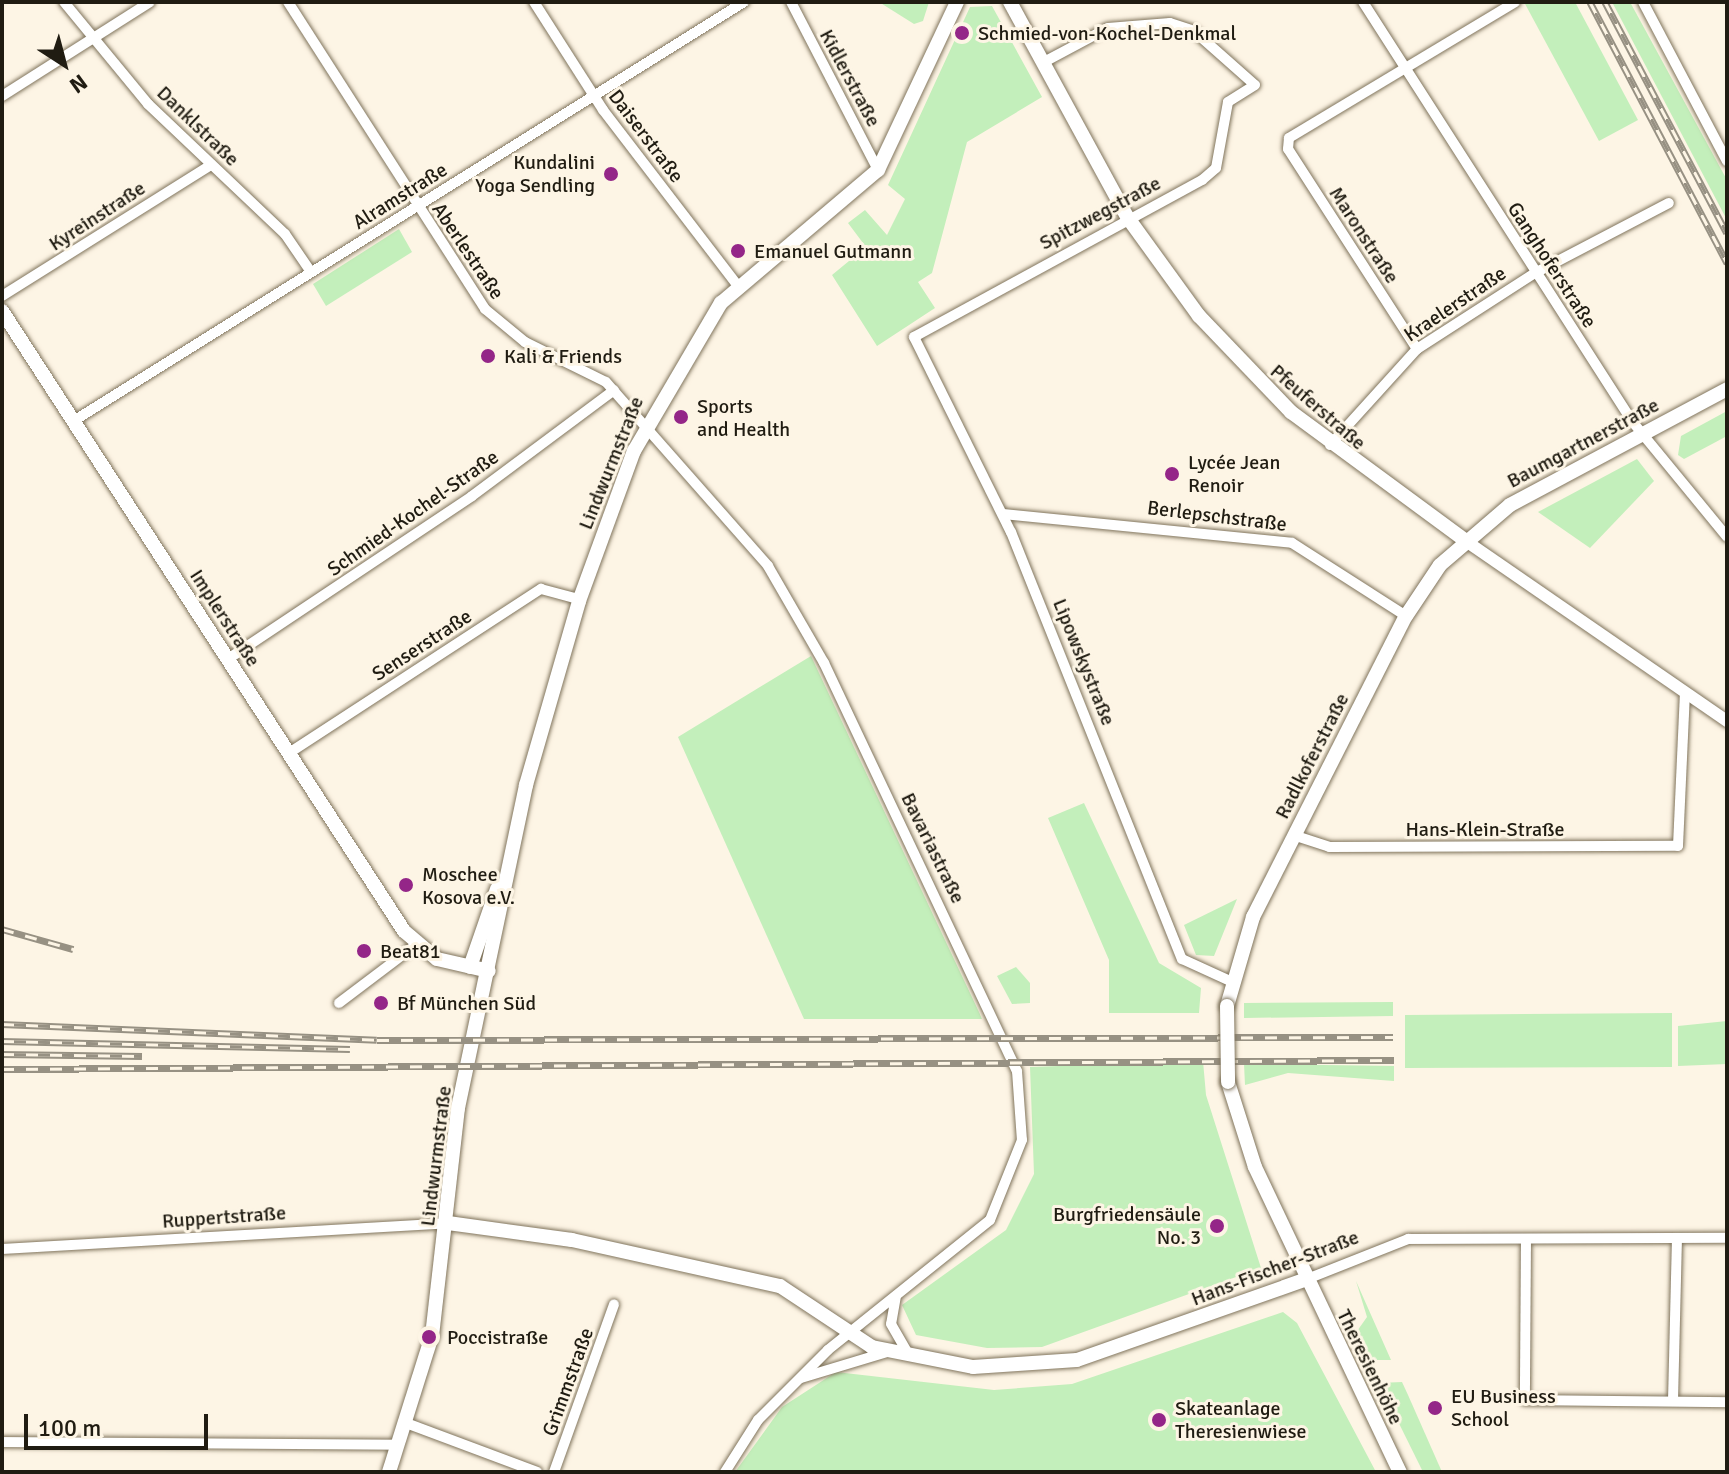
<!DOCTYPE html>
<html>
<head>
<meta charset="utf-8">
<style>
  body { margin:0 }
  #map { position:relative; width:1729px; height:1474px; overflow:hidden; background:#fdf5e5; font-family:Signika,sans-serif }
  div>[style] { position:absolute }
  .green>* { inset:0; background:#c3efbb }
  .roads { filter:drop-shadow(0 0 2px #80745c) drop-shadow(0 0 2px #80745c) }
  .minor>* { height:10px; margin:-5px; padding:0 5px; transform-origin:5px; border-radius:5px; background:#fff }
  .tertiary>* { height:12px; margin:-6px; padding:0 6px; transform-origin:6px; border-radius:6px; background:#fff }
  .secondary>* { height:14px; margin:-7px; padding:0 7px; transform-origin:7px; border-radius:7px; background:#fff }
  .rail>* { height:7px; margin-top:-3.5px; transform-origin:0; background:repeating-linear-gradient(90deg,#fdf5e5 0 12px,#979183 0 24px); box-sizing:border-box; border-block:2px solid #979183 }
  .bridges { filter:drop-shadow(0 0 2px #80745c) drop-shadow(0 0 2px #80745c) }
  .secondary-bridge>* { height:14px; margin:-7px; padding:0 7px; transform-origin:7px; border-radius:7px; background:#fff }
  .dots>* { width:22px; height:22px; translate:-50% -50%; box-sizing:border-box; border:4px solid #fdf5e5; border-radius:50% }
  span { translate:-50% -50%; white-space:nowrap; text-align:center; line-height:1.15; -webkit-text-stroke:6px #fdf5e5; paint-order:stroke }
  .poi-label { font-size:20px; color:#201c12 }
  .left { translate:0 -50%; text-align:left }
  .right { translate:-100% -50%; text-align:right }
  .street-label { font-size:20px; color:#201c12 }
  .frame { position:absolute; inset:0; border:4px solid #201c12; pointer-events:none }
  .north { position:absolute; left:24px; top:24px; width:80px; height:80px; -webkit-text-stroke:6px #fdf5e5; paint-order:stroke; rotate:144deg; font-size:22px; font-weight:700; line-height:32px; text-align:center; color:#201c12 }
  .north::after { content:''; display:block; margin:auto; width:28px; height:36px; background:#201c12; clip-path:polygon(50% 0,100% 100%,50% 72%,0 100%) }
  .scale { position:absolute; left:24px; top:1414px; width:184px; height:36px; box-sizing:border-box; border:4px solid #201c12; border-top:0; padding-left:10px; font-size:24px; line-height:28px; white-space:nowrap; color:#201c12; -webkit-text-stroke:6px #fdf5e5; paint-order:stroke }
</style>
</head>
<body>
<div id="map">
  <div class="green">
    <i style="clip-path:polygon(879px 2px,929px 2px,923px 21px,914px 24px)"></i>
    <i style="clip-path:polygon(1524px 2px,1575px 2px,1638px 120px,1599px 141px)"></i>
    <i style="clip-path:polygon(1612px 2px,1630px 2px,1727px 180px,1727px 220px)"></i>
    <i style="clip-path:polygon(992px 6px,1042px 97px,967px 142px,932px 273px,918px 282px,935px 308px,877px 346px,832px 275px,866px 247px,848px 223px,865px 210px,887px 235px,905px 199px,888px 185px,970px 7px)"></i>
    <i style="clip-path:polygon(399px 229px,412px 252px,326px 306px,313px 284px)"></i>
    <i style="clip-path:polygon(1727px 411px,1727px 436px,1684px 459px,1678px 455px,1681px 436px)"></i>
    <i style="clip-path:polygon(1637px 459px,1654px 481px,1590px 548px,1538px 512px)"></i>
    <i style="clip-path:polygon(811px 656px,979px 1012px,982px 1019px,804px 1019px,678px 737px)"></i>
    <i style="clip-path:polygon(1084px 803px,1159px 963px,1201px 988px,1199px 1013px,1109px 1013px,1109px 960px,1048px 818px)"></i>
    <i style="clip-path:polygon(1237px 899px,1214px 956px,1196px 955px,1184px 925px)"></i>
    <i style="clip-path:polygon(1016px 967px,1030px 983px,1030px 1003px,1012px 1004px,997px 976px)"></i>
    <i style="clip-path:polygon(1393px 1002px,1393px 1016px,1244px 1018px,1244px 1003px)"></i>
    <i style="clip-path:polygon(1672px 1013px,1672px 1067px,1405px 1068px,1405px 1015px)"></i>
    <i style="clip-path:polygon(1727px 1021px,1727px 1064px,1678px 1066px,1678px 1026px)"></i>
    <i style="clip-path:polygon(1203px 1061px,1206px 1095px,1261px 1268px,1042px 1347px,987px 1348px,916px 1335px,902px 1305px,1006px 1230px,1034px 1174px,1030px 1067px)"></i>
    <i style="clip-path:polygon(1244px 1064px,1394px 1066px,1394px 1081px,1288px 1073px,1245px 1085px)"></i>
    <i style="clip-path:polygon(1356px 1281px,1391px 1360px,1368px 1360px,1355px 1334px,1367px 1317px)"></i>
    <i style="clip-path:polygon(1283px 1312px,1297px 1323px,1376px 1472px,735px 1472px,782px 1407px,836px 1372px,994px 1390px,1072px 1384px)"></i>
    <i style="clip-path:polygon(1402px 1382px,1408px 1395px,1442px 1472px,1423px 1472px,1379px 1383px)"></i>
  </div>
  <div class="roads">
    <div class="minor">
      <i style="left:64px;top:2px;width:132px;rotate:50.5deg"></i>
      <i style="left:148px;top:104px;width:189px;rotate:43.5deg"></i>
      <i style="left:285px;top:234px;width:46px;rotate:55.6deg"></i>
      <i style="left:288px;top:2px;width:365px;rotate:57.3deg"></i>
      <i style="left:485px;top:309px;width:52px;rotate:39.5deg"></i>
      <i style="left:525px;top:342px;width:90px;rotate:26.3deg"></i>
      <i style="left:606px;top:382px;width:245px;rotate:48.6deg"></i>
      <i style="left:768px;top:566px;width:112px;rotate:60deg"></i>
      <i style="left:824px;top:663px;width:451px;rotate:64.7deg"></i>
      <i style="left:1017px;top:1071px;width:69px;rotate:85.9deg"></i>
      <i style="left:1022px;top:1140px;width:86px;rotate:111.8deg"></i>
      <i style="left:990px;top:1220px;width:208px;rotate:141.3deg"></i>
      <i style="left:828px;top:1350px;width:99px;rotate:135deg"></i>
      <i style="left:758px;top:1420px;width:62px;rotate:122.4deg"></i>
      <i style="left:534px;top:2px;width:128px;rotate:57.4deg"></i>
      <i style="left:603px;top:110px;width:222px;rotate:52.5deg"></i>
      <i style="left:791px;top:2px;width:189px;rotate:62.6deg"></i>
      <i style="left:1363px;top:2px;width:497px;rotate:57.3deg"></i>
      <i style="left:1631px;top:420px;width:151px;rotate:50.6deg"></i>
      <i style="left:1643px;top:2px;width:180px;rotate:62.2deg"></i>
      <i style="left:1044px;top:62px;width:72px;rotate:-28deg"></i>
      <i style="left:1108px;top:28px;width:62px;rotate:-4.6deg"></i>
      <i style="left:1170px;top:23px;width:25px;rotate:18deg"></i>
      <i style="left:1194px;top:31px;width:81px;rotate:41.5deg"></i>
      <i style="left:1255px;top:85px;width:32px;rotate:148deg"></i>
      <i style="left:1228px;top:102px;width:67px;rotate:100.3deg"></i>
      <i style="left:1216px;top:168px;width:18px;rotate:139deg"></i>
      <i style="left:1202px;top:180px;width:328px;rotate:151.4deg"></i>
      <i style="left:914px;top:337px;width:218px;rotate:63.6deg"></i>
      <i style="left:1011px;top:532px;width:460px;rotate:68.2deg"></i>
      <i style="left:1182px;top:959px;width:53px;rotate:24.6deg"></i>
      <i style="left:2px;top:96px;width:175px;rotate:-32.4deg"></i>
      <i style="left:2px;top:296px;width:247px;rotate:-32.1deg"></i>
      <i style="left:1417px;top:349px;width:238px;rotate:-122.8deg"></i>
      <i style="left:1288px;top:149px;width:11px;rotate:-85deg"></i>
      <i style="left:1289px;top:138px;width:264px;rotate:-31deg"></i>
      <i style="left:75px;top:420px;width:789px;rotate:-32deg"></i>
      <i style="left:1330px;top:445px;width:130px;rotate:-47.8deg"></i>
      <i style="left:1417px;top:349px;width:140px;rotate:-32.8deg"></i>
      <i style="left:1535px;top:273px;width:151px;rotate:-27.6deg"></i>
      <i style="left:1003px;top:514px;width:290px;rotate:5.7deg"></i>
      <i style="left:1292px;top:543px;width:135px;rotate:32.6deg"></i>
      <i style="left:228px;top:659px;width:293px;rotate:-33.7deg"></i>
      <i style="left:472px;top:496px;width:177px;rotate:-36.7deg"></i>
      <i style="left:289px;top:753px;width:301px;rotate:-33.1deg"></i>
      <i style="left:541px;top:589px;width:39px;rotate:15deg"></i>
      <i style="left:1293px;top:835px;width:38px;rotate:18deg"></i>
      <i style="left:1329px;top:847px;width:349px;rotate:-0.2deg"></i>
      <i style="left:1678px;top:846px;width:152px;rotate:-87.4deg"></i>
      <i style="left:339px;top:1003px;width:98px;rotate:-37.1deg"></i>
      <i style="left:1526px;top:1239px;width:161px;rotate:90.4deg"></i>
      <i style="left:1525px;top:1400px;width:202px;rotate:0.6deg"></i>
      <i style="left:2px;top:1249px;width:447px;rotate:-3.3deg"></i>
      <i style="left:1307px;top:1279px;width:109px;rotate:-21.6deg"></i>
      <i style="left:1408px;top:1239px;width:319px;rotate:-0.2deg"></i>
      <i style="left:896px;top:1296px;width:28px;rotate:100deg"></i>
      <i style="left:891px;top:1324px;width:34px;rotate:60deg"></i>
      <i style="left:801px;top:1378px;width:90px;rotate:-16.8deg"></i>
      <i style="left:1673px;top:1401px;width:163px;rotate:-88.6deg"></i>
      <i style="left:406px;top:1423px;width:140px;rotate:20.5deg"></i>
      <i style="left:2px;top:1442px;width:396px;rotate:0.4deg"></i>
      <i style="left:554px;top:1472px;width:178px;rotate:-70.3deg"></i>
    </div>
    <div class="tertiary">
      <i style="left:1463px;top:539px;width:321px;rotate:34.6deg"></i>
    </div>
    <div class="secondary">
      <i style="left:1010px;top:2px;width:246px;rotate:61.4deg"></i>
      <i style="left:1128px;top:218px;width:121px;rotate:54.1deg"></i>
      <i style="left:1199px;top:316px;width:133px;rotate:46.2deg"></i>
      <i style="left:1291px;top:412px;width:214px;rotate:36.4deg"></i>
      <i style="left:2px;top:311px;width:739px;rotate:57.04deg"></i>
      <i style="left:404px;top:931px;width:43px;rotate:40.3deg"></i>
      <i style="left:437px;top:959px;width:53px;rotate:13deg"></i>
      <i style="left:470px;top:967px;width:83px;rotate:-70.9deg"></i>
      <i style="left:1227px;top:1006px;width:93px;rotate:-73.7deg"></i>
      <i style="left:1253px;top:917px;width:338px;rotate:-63.1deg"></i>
      <i style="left:1406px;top:616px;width:61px;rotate:-56.3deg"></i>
      <i style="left:1440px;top:565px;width:92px;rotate:-40.6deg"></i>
      <i style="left:1510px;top:505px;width:246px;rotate:-28.1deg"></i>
      <i style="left:1228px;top:1082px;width:89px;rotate:72.4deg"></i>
      <i style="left:1255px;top:1167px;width:338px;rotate:64.6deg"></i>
      <i style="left:448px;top:1223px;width:125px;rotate:7.8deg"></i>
      <i style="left:572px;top:1240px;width:213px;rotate:12.5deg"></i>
      <i style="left:780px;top:1286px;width:110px;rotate:33.5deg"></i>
      <i style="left:872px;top:1347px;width:103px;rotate:11.2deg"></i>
      <i style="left:973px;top:1367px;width:104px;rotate:-3.9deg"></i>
      <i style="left:1077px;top:1360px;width:244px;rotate:-19.4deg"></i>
      <i style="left:389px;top:1472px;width:143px;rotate:-72.5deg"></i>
      <i style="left:432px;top:1336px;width:229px;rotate:-83.5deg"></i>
      <i style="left:458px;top:1108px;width:330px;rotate:-78.1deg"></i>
      <i style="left:526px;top:785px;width:191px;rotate:-73.9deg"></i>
      <i style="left:579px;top:601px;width:160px;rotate:-69.9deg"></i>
      <i style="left:634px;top:451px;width:172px;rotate:-59.6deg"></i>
      <i style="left:721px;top:303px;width:206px;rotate:-40.3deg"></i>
      <i style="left:878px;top:170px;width:186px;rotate:-64.8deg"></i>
    </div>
  </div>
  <div class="rail">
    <i style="left:1590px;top:2px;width:295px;rotate:62.3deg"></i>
    <i style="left:1605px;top:2px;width:261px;rotate:62.2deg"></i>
    <i style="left:2px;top:929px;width:74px;rotate:15.7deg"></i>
    <i style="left:2px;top:1024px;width:375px;rotate:2.4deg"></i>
    <i style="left:377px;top:1040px;width:1016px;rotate:-0.17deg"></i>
    <i style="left:2px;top:1041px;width:348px;rotate:1.3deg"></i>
    <i style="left:2px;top:1054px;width:140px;rotate:0.8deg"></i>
    <i style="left:2px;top:1069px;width:1392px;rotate:-0.37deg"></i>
  </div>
  <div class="bridges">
    <div class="secondary-bridge">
      <i style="left:1227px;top:1006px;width:76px;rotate:89.2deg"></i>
    </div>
  </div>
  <div class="dots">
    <i style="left:962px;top:33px;background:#942688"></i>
    <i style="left:611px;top:174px;background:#942688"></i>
    <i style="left:738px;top:251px;background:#942688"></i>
    <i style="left:488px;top:356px;background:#942688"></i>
    <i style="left:681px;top:417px;background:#942688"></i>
    <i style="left:1172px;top:474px;background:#942688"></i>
    <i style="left:406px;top:885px;background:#942688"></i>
    <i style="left:364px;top:951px;background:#942688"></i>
    <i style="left:381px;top:1003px;background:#942688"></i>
    <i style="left:1217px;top:1226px;background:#942688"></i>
    <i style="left:429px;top:1337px;background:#942688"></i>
    <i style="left:1435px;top:1408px;background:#942688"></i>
    <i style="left:1159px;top:1420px;background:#942688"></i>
  </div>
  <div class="poi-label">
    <span class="left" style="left:978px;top:33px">Schmied-von-Kochel-Denkmal</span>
    <span class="right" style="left:595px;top:174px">Kundalini<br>Yoga Sendling</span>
    <span class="left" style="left:754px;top:251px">Emanuel Gutmann</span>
    <span class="left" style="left:504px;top:356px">Kali &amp; Friends</span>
    <span class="left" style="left:697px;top:418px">Sports<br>and Health</span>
    <span class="left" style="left:1188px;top:474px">Lycée Jean<br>Renoir</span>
    <span class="left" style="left:422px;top:886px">Moschee<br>Kosova e.V.</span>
    <span class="left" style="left:380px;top:951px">Beat81</span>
    <span class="left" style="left:397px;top:1003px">Bf München Süd</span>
    <span class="right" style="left:1201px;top:1226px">Burgfriedensäule<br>No. 3</span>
    <span class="left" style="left:447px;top:1337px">Poccistraße</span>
    <span class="left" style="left:1451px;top:1408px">EU Business<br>School</span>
    <span class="left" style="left:1175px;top:1420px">Skateanlage<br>Theresienwiese</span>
  </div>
  <div class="street-label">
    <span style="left:850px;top:78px;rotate:62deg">Kidlerstraße</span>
    <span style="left:198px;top:126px;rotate:44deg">Danklstraße</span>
    <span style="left:646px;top:136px;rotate:53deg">Daiserstraße</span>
    <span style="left:400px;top:196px;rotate:-32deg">Alramstraße</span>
    <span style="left:1100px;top:213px;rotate:-28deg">Spitzwegstraße</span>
    <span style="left:97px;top:216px;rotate:-33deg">Kyreinstraße</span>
    <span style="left:1364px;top:235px;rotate:57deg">Maronstraße</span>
    <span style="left:468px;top:251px;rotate:56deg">Aberlestraße</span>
    <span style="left:1552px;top:265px;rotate:57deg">Ganghoferstraße</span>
    <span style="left:1455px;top:304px;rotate:-34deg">Kraelerstraße</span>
    <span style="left:1318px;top:407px;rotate:41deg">Pfeuferstraße</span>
    <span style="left:1583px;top:443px;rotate:-28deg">Baumgartnerstraße</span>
    <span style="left:611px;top:463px;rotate:-68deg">Lindwurmstraße</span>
    <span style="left:413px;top:513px;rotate:-35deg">Schmied-Kochel-Straße</span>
    <span style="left:1217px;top:516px;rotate:7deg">Berlepschstraße</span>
    <span style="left:225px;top:618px;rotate:57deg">Implerstraße</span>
    <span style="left:422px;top:645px;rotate:-33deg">Senserstraße</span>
    <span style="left:1084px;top:662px;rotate:68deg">Lipowskystraße</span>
    <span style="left:1312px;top:756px;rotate:-63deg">Radlkoferstraße</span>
    <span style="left:1485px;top:829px">Hans-Klein-Straße</span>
    <span style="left:933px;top:848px;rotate:64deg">Bavariastraße</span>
    <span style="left:436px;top:1156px;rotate:-83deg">Lindwurmstraße</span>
    <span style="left:224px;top:1217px;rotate:-4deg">Ruppertstraße</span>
    <span style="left:1275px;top:1268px;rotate:-21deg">Hans-Fischer-Straße</span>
    <span style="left:1370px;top:1367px;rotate:64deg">Theresienhöhe</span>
    <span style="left:568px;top:1382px;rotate:-70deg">Grimmstraße</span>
  </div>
  <div class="frame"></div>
  <div class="north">N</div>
  <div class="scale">100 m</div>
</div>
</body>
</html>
